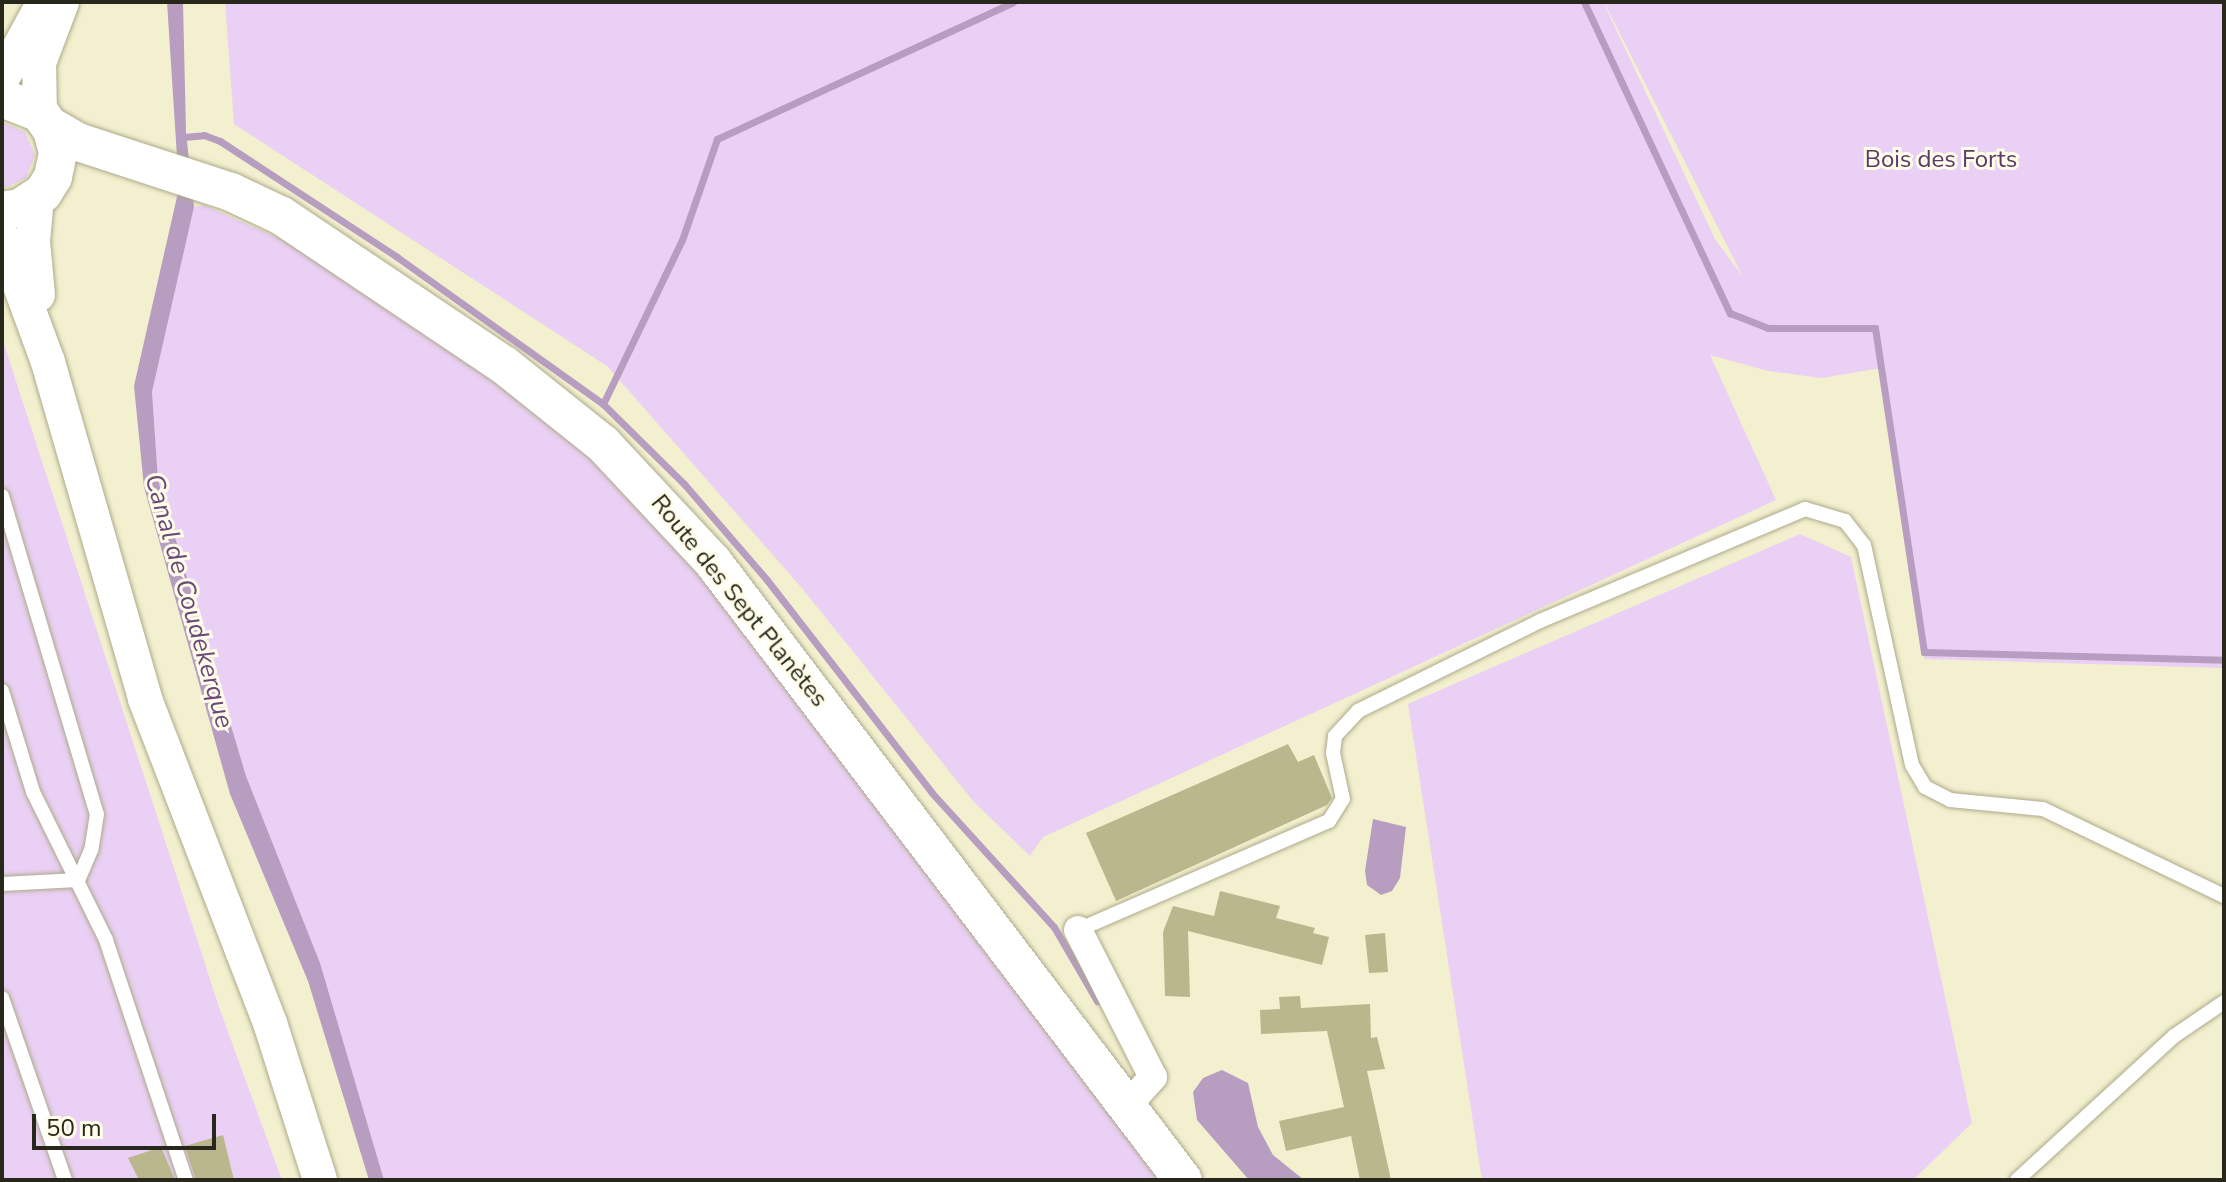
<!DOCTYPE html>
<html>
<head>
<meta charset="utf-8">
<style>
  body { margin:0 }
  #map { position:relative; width:2226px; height:1182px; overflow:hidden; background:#f3f0cf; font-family:"Nunito Sans",sans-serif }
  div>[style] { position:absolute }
  .green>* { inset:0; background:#ead0f4 }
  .water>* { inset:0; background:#b79dc0 }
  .stream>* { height:7px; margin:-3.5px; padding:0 3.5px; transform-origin:3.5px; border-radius:3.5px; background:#b79dc0 }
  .building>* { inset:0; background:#bbb78d }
  .roads { filter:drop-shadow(0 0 2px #adaa8b) drop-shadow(0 0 2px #adaa8b) }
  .service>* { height:14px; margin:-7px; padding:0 7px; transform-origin:7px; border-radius:7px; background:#fff }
  .minor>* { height:28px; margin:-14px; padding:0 14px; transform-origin:14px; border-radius:14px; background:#fff }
  .tertiary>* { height:34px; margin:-17px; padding:0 17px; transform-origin:17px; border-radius:17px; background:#fff }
  .secondary>* { height:38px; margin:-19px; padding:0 19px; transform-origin:19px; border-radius:19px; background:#fff }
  span { translate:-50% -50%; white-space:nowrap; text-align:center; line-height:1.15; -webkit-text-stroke:6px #fffde9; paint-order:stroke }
  .park-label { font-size:24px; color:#5b3968 }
  .street-label { font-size:24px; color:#28271b }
  .water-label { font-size:26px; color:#6b4878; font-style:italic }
  .frame { position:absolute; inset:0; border:4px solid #28271b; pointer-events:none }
  .scale { position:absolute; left:32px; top:1114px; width:184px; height:36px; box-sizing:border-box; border:4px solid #28271b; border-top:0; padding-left:10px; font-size:24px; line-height:28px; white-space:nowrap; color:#28271b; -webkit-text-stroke:6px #fffde9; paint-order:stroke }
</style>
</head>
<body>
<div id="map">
  <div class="green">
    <i style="clip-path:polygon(evenodd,225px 2px,2224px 2px,2224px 668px,1925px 659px,1881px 368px,1822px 378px,1768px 371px,1710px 355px,1776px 500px,1043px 837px,1030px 856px,974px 802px,801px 587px,607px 366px,234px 124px,225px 2px,1605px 6px,1606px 6px,1743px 277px,1715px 239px,1605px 6px)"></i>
    <i style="clip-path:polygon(2px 122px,25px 132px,35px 155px,26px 178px,2px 189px)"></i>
    <i style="clip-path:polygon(204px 205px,296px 246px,451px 347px,613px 476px,666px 533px,733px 618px,1162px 1180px,384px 1180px,320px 963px,246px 776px,158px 480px,152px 392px,194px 207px)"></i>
    <i style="clip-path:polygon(2px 338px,219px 1007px,282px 1180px,2px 1180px)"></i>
    <i style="clip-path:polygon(1800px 534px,1851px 557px,1972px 1123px,1913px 1180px,1482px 1180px,1408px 704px)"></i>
  </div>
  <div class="water">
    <i style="clip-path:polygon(167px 2px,183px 2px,186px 132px,194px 207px,152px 392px,158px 480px,246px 776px,320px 963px,384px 1180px,369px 1180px,308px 981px,230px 794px,144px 487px,134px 386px,179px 188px)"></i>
    <i style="clip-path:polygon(1373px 819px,1406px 827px,1400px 878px,1392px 891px,1381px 895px,1367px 885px,1365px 871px)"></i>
    <i style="clip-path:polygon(1222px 1070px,1248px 1083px,1258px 1127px,1273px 1155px,1304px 1180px,1249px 1180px,1197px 1120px,1193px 1092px,1203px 1078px)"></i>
  </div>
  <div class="stream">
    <i style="left:1584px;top:2px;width:344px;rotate:64.9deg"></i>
    <i style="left:1730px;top:313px;width:41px;rotate:21.5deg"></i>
    <i style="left:1768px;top:328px;width:107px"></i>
    <i style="left:1875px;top:328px;width:328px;rotate:81.4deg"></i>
    <i style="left:1924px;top:652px;width:300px;rotate:1.5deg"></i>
    <i style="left:183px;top:137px;width:21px;rotate:-5deg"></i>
    <i style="left:204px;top:135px;width:17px;rotate:21deg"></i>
    <i style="left:220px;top:141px;width:212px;rotate:33.2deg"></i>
    <i style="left:397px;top:257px;width:253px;rotate:35.5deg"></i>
    <i style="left:603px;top:404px;width:115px;rotate:44.6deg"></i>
    <i style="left:685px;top:485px;width:125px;rotate:49.2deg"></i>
    <i style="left:767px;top:580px;width:269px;rotate:52.2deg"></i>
    <i style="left:932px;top:793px;width:181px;rotate:47.7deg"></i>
    <i style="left:1054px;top:927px;width:86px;rotate:59.8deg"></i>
    <i style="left:603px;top:404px;width:182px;rotate:-64.3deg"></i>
    <i style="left:682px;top:240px;width:107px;rotate:-70.9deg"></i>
    <i style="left:717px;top:139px;width:326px;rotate:-24.8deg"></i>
  </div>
  <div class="building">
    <i style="clip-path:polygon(1288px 744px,1298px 762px,1314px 755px,1332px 798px,1327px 805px,1116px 901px,1086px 833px)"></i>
    <i style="clip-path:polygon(1220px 891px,1280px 906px,1276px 918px,1315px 928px,1313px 933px,1329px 937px,1322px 965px,1188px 931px,1190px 997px,1165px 996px,1163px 932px,1173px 906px,1214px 916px)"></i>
    <i style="clip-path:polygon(1385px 933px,1388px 972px,1369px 973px,1365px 935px)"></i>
    <i style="clip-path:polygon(1300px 996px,1301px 1008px,1370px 1004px,1371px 1038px,1377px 1037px,1385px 1069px,1367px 1071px,1391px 1180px,1360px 1180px,1351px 1136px,1286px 1151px,1279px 1121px,1344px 1107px,1327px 1031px,1261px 1034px,1260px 1010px,1280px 1009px,1279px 997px)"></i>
    <i style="clip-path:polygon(223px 1135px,234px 1180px,196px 1180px,185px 1146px)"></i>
    <i style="clip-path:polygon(161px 1147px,175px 1180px,139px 1180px,128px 1158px)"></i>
  </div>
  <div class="roads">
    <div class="service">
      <i style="left:2px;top:496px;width:332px;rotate:73.4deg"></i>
      <i style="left:97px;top:814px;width:36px;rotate:99deg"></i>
      <i style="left:91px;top:850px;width:33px;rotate:113deg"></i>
      <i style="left:78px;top:880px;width:76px;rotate:177deg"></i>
      <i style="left:2px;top:691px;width:106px;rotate:72.9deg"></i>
      <i style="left:33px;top:792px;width:165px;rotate:63.7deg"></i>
      <i style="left:106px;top:940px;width:253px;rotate:71.6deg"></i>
      <i style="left:1078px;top:930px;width:274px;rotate:-23.5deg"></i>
      <i style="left:1329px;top:821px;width:26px;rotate:-58deg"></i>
      <i style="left:1343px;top:799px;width:47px;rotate:-102.3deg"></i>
      <i style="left:1333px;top:753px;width:17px;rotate:-83deg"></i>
      <i style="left:1335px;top:736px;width:34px;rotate:-47deg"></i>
      <i style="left:1358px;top:711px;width:203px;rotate:-26.3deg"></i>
      <i style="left:1540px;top:621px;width:288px;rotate:-22.9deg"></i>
      <i style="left:1805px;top:509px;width:42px;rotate:16.7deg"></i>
      <i style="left:1845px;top:521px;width:31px;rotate:52deg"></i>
      <i style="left:1864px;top:545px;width:225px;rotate:77.7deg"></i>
      <i style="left:1912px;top:765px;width:26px;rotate:59deg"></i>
      <i style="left:1925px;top:787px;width:28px;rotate:27deg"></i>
      <i style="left:1950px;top:800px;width:93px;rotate:5.5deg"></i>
      <i style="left:2043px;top:809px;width:201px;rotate:25.7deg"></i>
      <i style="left:2px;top:998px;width:193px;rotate:70.9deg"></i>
      <i style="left:2017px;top:1180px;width:213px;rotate:-42.5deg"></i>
      <i style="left:2174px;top:1036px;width:60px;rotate:-34.2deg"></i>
    </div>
    <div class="minor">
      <i style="left:1078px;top:930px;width:165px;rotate:63deg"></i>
      <i style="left:1153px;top:1077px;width:40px;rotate:132deg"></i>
    </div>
    <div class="tertiary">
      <i style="left:2px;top:79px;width:75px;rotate:-61.4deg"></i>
      <i style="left:40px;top:113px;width:50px;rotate:-91.1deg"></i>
      <i style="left:39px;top:63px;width:65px;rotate:-69.3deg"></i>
      <i style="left:37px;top:198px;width:43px;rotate:95.3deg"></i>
      <i style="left:33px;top:241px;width:54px;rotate:84.7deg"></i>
      <i style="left:2px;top:237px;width:133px;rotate:69.8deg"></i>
      <i style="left:48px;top:362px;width:351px;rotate:73.9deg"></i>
      <i style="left:145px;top:699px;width:347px;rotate:68.9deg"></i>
      <i style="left:270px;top:1023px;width:165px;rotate:72.3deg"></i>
    </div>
    <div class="secondary">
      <i style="left:2px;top:98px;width:41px;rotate:21.5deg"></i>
      <i style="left:40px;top:113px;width:21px;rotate:55deg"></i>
      <i style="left:52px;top:130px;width:24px;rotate:75deg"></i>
      <i style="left:58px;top:153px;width:25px;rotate:102deg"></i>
      <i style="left:53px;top:177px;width:19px;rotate:122deg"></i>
      <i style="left:43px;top:193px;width:27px;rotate:147deg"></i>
      <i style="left:20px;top:208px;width:18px;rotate:171deg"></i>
      <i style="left:50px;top:126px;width:32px;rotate:30deg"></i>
      <i style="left:78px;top:142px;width:161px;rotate:18.1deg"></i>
      <i style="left:231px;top:192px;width:56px;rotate:25.2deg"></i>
      <i style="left:282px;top:216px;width:267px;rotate:33.9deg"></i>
      <i style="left:504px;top:365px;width:127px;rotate:38.6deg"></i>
      <i style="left:603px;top:444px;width:161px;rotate:47deg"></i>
      <i style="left:713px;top:562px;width:776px;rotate:52.75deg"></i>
    </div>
  </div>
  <div class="park-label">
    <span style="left:1941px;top:160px">Bois des Forts</span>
  </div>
  <div class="street-label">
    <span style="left:739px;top:601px;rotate:51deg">Route des Sept Planètes</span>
  </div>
  <div class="water-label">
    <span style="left:189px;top:601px;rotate:74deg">Canal de Coudekerque</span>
  </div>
  <div class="frame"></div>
  <div class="scale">50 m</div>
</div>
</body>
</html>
